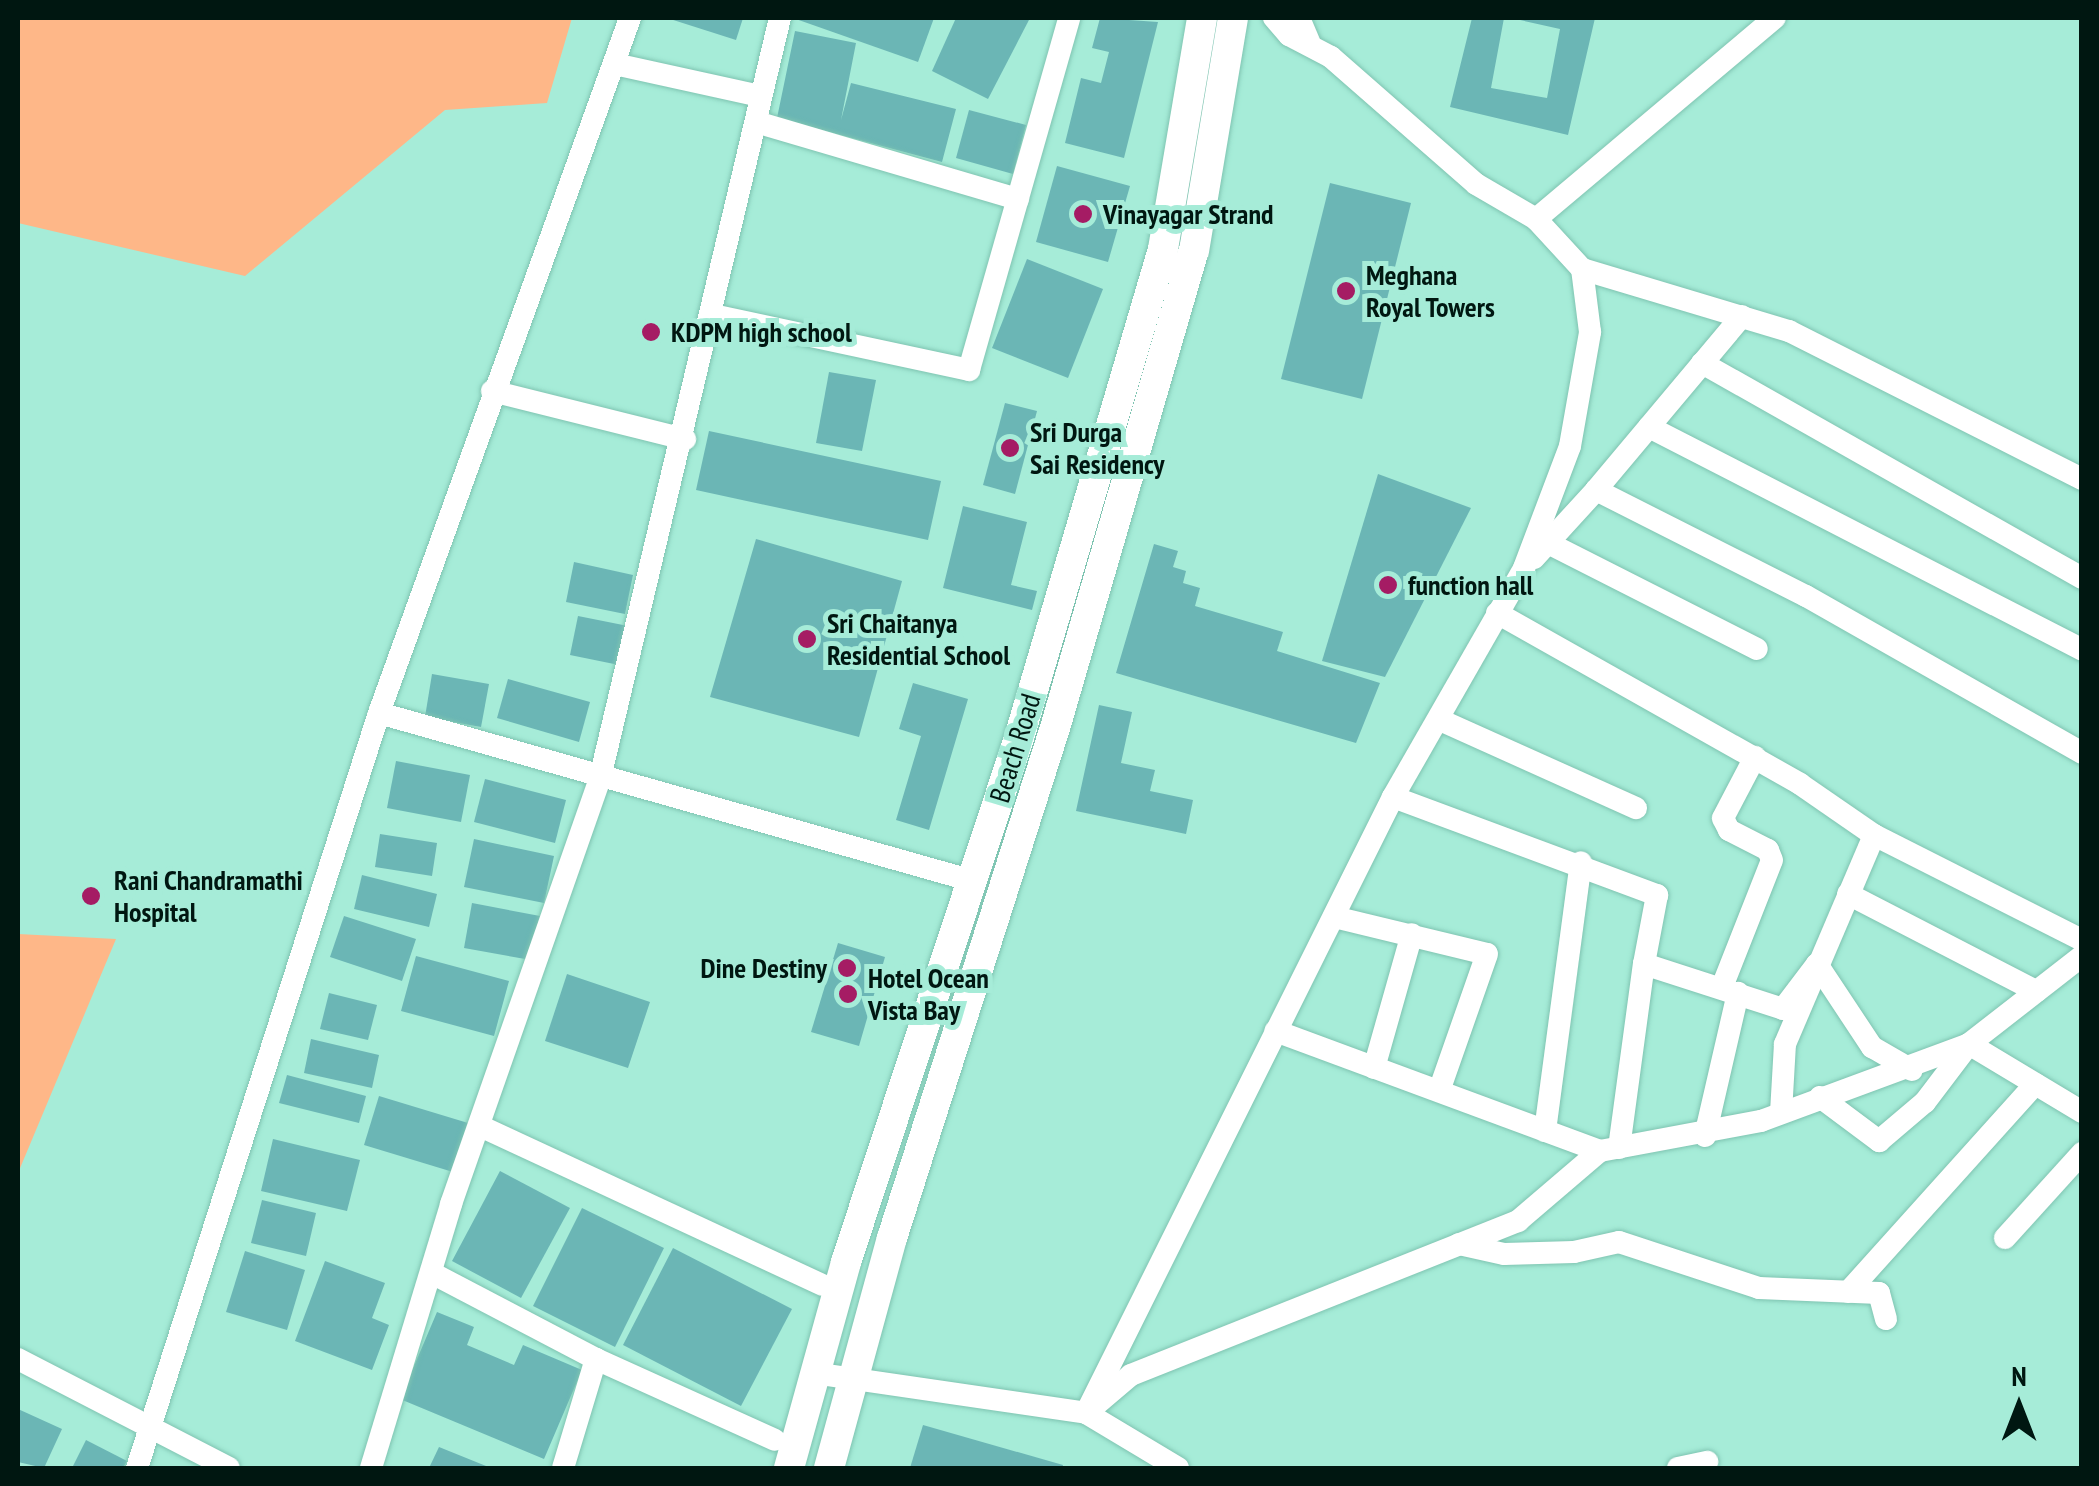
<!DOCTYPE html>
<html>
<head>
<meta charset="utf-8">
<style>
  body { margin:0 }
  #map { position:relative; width:2099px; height:1486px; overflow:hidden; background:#a6ecd8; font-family:"PT Sans Narrow",sans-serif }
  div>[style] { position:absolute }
  .green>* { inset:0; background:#feb788 }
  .building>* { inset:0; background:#6bb6b5 }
  .roads { filter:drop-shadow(0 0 2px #7fc4b1) drop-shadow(0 0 2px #7fc4b1) }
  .minor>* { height:22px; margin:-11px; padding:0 11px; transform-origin:11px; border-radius:11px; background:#fff }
  .major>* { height:30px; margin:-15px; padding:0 15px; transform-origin:15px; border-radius:15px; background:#fff }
  .dots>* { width:28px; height:28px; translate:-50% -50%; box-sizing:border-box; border:5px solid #a6ecd8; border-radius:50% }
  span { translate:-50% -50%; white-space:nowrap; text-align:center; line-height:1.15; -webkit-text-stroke:10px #a6ecd8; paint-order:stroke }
  .poi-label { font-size:28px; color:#001711; font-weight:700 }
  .left { translate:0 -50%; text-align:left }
  .right { translate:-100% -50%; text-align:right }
  .street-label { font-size:28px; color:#001711 }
  .frame { position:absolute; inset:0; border:20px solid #001711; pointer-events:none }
  .north { position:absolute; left:1969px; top:1356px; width:100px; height:100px; -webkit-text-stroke:8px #a6ecd8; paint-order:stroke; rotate:0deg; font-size:28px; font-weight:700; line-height:40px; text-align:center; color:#001711 }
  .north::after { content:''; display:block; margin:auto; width:35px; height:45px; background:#001711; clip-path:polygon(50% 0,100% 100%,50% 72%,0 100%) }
</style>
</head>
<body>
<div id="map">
  <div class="green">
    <i style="clip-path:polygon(18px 18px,572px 18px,547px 103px,445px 110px,245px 276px,18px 223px)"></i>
    <i style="clip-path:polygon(18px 934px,116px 939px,18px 1173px)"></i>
  </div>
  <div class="building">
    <i style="clip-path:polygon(667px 18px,743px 18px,736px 40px)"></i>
    <i style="clip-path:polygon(793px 18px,934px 18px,918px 62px)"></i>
    <i style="clip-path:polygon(956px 18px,1030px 18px,988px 99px,932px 71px)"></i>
    <i style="clip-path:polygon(1100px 18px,1158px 22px,1124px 158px,1065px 143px,1081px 78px,1101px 83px,1109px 52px,1092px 48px)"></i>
    <i style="clip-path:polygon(1472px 18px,1504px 18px,1491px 88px,1547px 98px,1560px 29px,1511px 18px,1595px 18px,1568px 135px,1450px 107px)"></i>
    <i style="clip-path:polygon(795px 31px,856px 43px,841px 120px,851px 83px,956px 109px,942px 162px,777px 118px)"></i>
    <i style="clip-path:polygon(969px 110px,1026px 125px,1013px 174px,956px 158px)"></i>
    <i style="clip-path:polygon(1057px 166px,1130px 186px,1108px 262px,1036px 242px)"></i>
    <i style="clip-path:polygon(1330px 183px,1411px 203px,1362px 399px,1281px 379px)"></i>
    <i style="clip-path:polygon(1027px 259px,1103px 289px,1068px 378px,992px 348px)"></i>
    <i style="clip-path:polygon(829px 372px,876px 380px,862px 451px,816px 443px)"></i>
    <i style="clip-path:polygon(1005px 403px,1037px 411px,1015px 494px,983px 485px)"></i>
    <i style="clip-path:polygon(709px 431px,941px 481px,928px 540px,696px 490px)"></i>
    <i style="clip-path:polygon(1378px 474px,1471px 508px,1385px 677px,1322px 661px)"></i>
    <i style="clip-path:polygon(963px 506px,1027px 522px,1011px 585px,1037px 591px,1032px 610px,943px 588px)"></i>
    <i style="clip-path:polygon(756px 539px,902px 581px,859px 737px,710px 697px)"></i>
    <i style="clip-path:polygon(1154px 544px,1178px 551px,1173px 567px,1186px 571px,1183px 583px,1200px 588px,1195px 606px,1283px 632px,1277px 651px,1380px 683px,1356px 743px,1116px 673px)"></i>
    <i style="clip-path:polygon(574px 562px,633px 575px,625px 614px,566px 602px)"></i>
    <i style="clip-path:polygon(578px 616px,628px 626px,619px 665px,570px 655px)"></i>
    <i style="clip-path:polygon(432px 674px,489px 684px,481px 727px,425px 717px)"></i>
    <i style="clip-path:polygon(508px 679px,590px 702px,579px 742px,497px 718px)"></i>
    <i style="clip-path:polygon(913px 683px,968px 699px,929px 830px,896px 820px,921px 736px,899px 729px)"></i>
    <i style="clip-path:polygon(1099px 705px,1132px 712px,1121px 763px,1155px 770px,1150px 791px,1193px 800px,1186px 834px,1076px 811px)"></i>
    <i style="clip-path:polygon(396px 761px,470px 775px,461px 822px,387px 808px)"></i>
    <i style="clip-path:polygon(485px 779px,566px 800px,555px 843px,474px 822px)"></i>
    <i style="clip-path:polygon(380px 834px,437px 843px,432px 876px,375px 867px)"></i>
    <i style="clip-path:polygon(474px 839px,554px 856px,544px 903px,464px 887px)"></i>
    <i style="clip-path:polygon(362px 875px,437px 894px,429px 927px,354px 909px)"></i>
    <i style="clip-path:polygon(472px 903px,540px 916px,531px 960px,464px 948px)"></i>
    <i style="clip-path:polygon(344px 916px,416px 939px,402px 981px,330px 957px)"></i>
    <i style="clip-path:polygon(838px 943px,885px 957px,859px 1046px,811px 1032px)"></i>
    <i style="clip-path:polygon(416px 956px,509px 981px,494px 1036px,401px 1011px)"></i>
    <i style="clip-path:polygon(567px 974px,650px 1002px,628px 1068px,545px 1041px)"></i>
    <i style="clip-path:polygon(329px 993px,377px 1005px,368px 1040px,320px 1029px)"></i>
    <i style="clip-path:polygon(311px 1039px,379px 1055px,372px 1088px,304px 1073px)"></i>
    <i style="clip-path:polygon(287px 1075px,366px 1096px,359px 1123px,279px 1103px)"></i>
    <i style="clip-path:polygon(379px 1096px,468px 1123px,453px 1172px,364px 1145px)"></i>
    <i style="clip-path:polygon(273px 1139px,360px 1160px,347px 1211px,261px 1191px)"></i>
    <i style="clip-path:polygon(500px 1171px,570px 1208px,521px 1298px,452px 1261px)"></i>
    <i style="clip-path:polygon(262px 1200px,316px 1213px,306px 1256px,251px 1243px)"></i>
    <i style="clip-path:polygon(582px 1208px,664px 1248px,615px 1347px,533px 1306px)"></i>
    <i style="clip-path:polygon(673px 1248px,792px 1309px,741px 1406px,623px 1345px)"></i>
    <i style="clip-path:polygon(245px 1251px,305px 1270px,287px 1330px,226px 1312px)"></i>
    <i style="clip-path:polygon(325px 1261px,385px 1283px,372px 1318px,389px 1325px,372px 1370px,295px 1341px)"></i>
    <i style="clip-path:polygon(437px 1312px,474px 1327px,467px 1345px,514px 1365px,523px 1345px,582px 1370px,544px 1459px,400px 1399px)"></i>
    <i style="clip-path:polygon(18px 1409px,62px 1429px,44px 1468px,18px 1462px)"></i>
    <i style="clip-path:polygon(923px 1425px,1063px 1465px,1062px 1468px,910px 1468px)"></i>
    <i style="clip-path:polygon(86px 1440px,127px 1461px,123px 1468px,72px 1468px)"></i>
    <i style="clip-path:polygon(439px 1447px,491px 1468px,429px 1468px)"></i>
  </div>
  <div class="roads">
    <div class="minor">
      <i style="left:1299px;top:18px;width:25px;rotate:67deg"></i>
      <i style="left:615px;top:64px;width:148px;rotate:12.4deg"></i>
      <i style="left:756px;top:122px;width:273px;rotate:16.4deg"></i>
      <i style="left:1536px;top:219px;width:312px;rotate:-40.1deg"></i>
      <i style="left:1582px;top:269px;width:216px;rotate:16.7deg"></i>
      <i style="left:1789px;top:331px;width:328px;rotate:26.8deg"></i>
      <i style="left:713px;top:315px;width:262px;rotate:12.1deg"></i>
      <i style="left:969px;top:370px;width:366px;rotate:-74.1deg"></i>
      <i style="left:1702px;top:363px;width:437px;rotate:29.5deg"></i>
      <i style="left:492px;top:391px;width:199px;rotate:14deg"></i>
      <i style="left:1649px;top:427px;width:487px;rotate:27.2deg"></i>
      <i style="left:1596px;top:490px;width:227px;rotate:-50deg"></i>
      <i style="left:1548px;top:543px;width:234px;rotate:26.9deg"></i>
      <i style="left:1534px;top:558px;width:92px;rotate:-47.6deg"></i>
      <i style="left:1596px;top:490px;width:235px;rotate:26.8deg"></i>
      <i style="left:1806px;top:596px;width:318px;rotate:29.6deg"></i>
      <i style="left:1497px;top:613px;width:348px;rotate:29.4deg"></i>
      <i style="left:1800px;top:784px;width:90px;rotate:34.6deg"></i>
      <i style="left:1874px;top:835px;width:233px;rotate:26.8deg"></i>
      <i style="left:379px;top:713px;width:617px;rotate:15.79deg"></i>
      <i style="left:1440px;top:720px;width:215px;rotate:24.2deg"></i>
      <i style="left:1393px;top:797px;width:282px;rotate:20.4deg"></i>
      <i style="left:1657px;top:895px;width:70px;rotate:100.7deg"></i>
      <i style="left:1644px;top:964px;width:146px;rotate:17.9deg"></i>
      <i style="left:1783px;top:1009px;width:56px;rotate:-52.9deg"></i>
      <i style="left:1817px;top:964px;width:100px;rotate:56.5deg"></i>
      <i style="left:1872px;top:1047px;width:46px;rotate:29.9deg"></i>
      <i style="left:1848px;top:894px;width:212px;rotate:27.3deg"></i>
      <i style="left:1334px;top:917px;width:157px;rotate:13.6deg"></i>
      <i style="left:1487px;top:954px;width:145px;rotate:109.3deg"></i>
      <i style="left:1722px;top:987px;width:136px;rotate:-68.5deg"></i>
      <i style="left:1772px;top:860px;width:11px;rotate:-112deg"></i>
      <i style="left:1768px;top:850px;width:44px;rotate:-152.9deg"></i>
      <i style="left:1729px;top:830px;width:13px;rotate:-117deg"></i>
      <i style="left:1723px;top:818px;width:69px;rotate:-62.3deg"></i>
      <i style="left:1374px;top:1068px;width:139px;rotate:-74.2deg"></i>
      <i style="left:1820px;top:1097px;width:74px;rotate:36.7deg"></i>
      <i style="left:1879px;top:1141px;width:60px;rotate:-40.3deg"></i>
      <i style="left:1925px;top:1102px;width:73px;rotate:-52.8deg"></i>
      <i style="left:1969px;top:1044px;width:143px;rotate:-37.9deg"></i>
      <i style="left:1781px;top:1113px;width:69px;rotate:-86.7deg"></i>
      <i style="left:1785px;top:1044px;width:227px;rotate:-66.9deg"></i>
      <i style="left:480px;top:1126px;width:377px;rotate:24.9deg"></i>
      <i style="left:1545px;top:1131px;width:271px;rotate:-82.4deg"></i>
      <i style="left:1705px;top:1136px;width:147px;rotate:-77deg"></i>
      <i style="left:1619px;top:1148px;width:186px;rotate:-82.3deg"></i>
      <i style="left:1600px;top:1151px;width:164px;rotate:-10.6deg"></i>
      <i style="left:1761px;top:1121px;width:222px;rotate:-20.3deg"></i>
      <i style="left:1969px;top:1044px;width:132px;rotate:31deg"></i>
      <i style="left:2005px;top:1238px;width:115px;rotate:-47.8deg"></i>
      <i style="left:1459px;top:1244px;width:46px;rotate:12.5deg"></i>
      <i style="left:1504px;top:1254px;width:70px;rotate:-1.6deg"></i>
      <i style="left:1574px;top:1252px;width:46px;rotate:-12.5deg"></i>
      <i style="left:1619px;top:1242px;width:147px;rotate:18.2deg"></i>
      <i style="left:1759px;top:1288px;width:120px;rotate:2.4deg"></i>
      <i style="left:1879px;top:1293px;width:27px;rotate:75deg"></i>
      <i style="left:432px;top:1273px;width:185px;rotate:27.7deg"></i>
      <i style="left:596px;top:1359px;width:196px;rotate:24.3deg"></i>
      <i style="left:1848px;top:1292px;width:280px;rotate:-48deg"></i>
      <i style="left:18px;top:1359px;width:237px;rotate:27.3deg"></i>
      <i style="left:820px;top:1374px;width:269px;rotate:8.3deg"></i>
      <i style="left:1086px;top:1413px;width:688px;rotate:-63.51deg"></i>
      <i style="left:1393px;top:797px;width:264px;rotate:-60.2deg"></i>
      <i style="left:1524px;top:568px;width:130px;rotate:-69.3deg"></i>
      <i style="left:1570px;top:446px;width:116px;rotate:-80deg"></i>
      <i style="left:1590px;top:332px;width:64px;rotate:-97.2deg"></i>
      <i style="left:1582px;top:269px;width:68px;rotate:-132.6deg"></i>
      <i style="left:1536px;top:219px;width:69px;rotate:-149.7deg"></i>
      <i style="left:1476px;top:184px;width:193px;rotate:-138.8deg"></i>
      <i style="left:1331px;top:57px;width:47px;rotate:-152.4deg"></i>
      <i style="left:1289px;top:35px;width:23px;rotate:-131deg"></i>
      <i style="left:137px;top:1468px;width:793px;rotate:-72.23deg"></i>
      <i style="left:379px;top:713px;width:739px;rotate:-70.14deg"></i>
      <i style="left:371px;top:1468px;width:276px;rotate:-73.1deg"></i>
      <i style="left:451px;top:1204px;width:451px;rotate:-70.7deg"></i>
      <i style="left:600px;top:778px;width:781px;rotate:-76.68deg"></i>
      <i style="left:563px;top:1468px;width:114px;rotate:-73.2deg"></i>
      <i style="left:1178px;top:1468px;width:107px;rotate:-149.1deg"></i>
      <i style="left:1086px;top:1413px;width:59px;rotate:-40.2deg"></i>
      <i style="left:1131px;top:1375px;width:417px;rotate:-21.7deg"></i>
      <i style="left:1518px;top:1221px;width:108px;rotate:-40.5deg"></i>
      <i style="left:1600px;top:1151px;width:346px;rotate:-159.7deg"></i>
      <i style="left:1678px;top:1468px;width:30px;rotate:-12deg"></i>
    </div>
    <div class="major">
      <i style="left:789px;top:1468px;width:214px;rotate:-74.5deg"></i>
      <i style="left:846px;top:1262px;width:552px;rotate:-71.73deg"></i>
      <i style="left:1019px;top:738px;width:510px;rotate:-73.59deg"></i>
      <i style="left:1163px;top:249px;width:234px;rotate:-80.4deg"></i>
      <i style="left:829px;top:1468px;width:238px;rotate:-74.7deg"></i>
      <i style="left:892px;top:1238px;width:535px;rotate:-72.28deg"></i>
      <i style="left:1055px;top:728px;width:497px;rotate:-73.8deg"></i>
      <i style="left:1194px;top:251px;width:236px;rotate:-80.5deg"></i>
    </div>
  </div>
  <div class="dots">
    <i style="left:1083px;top:214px;background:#a51c64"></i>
    <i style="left:1346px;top:291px;background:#a51c64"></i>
    <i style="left:651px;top:332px;background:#a51c64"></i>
    <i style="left:1010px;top:448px;background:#a51c64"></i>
    <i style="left:1388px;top:585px;background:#a51c64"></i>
    <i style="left:807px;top:639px;background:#a51c64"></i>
    <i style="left:91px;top:896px;background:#a51c64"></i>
    <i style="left:847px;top:968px;background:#a51c64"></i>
    <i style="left:848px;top:994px;background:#a51c64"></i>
  </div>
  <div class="poi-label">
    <span class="left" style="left:1103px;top:214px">Vinayagar Strand</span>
    <span class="left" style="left:1366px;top:291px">Meghana<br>Royal Towers</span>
    <span class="left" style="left:671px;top:332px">KDPM high school</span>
    <span class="left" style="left:1030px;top:448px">Sri Durga<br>Sai Residency</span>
    <span class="left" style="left:1408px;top:585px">function hall</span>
    <span class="left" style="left:827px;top:639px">Sri Chaitanya<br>Residential School</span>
    <span class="left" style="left:114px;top:896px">Rani Chandramathi<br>Hospital</span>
    <span class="right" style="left:827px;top:968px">Dine Destiny</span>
    <span class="left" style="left:868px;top:994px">Hotel Ocean<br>Vista Bay</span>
  </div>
  <div class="street-label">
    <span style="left:1015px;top:748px;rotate:-73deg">Beach Road</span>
  </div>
  <div class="frame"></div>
  <div class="north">N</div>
</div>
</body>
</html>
